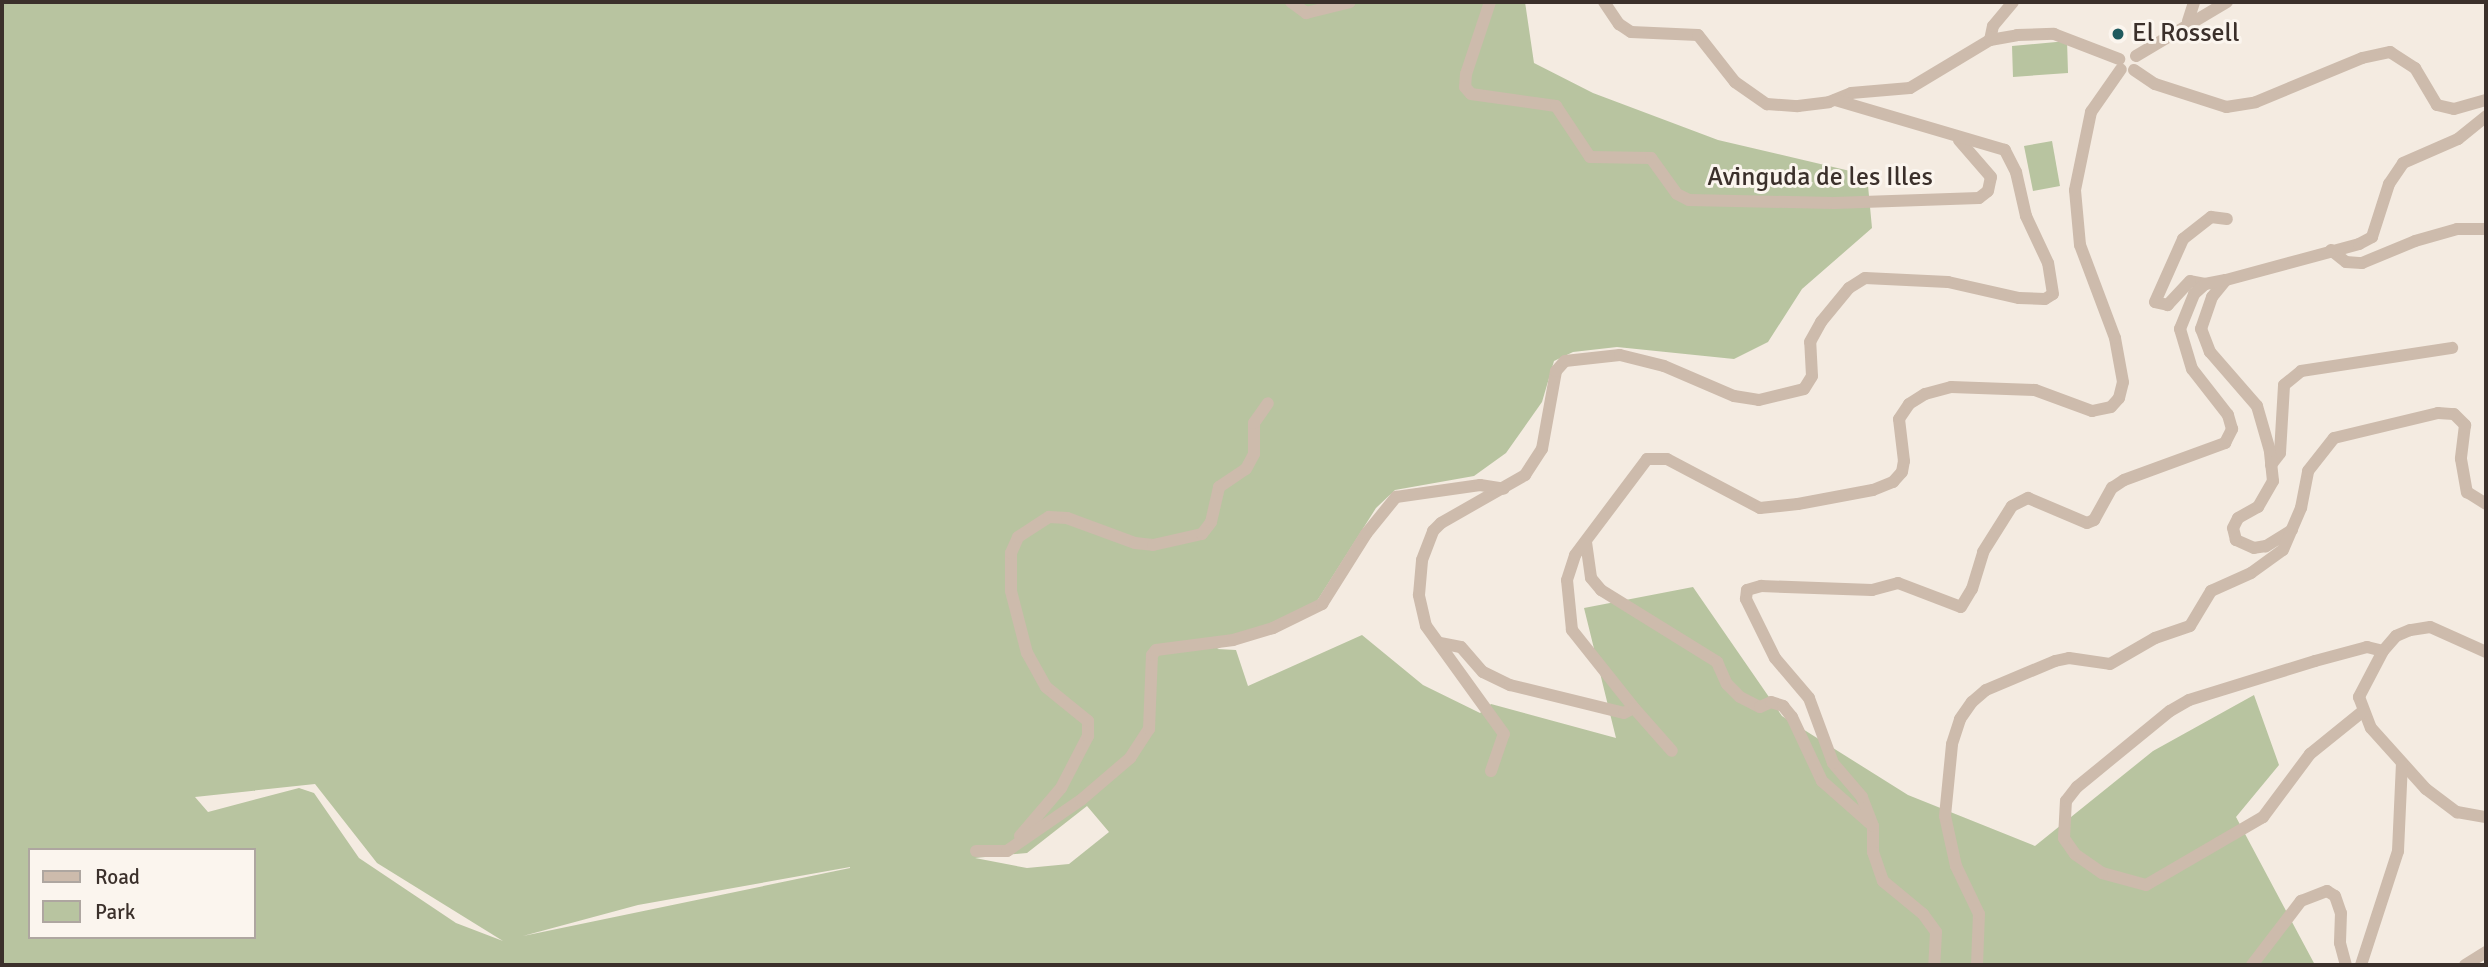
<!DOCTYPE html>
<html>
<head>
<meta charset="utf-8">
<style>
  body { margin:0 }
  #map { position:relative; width:2488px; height:967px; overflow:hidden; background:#f4ebe1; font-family:Signika,sans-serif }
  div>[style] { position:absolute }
  .green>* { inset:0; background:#b8c4a0 }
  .minor>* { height:12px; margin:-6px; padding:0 6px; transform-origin:6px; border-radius:6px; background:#cdbbac }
  .dots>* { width:19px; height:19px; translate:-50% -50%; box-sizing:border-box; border:4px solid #fbf5ee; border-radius:50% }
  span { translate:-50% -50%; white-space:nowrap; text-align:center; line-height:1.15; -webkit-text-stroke:6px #fbf5ee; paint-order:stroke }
  .poi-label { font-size:26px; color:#3b302b }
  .left { translate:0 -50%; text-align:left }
  .street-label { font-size:26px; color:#3b302b }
  .frame { position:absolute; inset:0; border:4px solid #3b302b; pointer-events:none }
  .legend { position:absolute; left:28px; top:848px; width:228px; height:91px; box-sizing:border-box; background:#fbf5ee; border:2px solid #aea6a0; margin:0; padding:9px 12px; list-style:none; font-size:21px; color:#3b302b }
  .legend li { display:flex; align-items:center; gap:14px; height:35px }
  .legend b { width:35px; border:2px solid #aea6a0 }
</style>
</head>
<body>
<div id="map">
  <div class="green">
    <i style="clip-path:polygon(evenodd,2px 2px,1525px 2px,1534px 63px,1593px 93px,1718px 140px,1867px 175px,1872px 228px,1802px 289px,1768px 342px,1734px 359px,1617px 347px,1573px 352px,1554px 361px,1542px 402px,1506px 453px,1474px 476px,1395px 490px,1376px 508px,1317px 601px,1217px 649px,1236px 650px,1248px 686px,1362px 635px,1423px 685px,1480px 713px,1491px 704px,1616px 738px,1584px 608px,1693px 587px,1782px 716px,1908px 795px,2035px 846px,2153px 751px,2254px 695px,2279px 765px,2236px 817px,2315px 965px,2px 965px,2px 2px,315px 784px,377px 863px,503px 941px,456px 923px,359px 858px,314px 793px,299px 788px,208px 812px,195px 797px,315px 784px,2px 2px,1087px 806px,1109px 832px,1069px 864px,1027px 868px,975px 858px,1027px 853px,1087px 806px,2px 2px,30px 850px,254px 850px,254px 937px,30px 937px,30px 850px,2px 2px,850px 867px,850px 868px,523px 936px,638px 905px,850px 867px)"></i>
    <i style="clip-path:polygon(2067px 41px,2068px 73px,2013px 77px,2012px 46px)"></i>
    <i style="clip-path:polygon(2052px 141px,2060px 186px,2033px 191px,2024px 146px)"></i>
  </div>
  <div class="minor">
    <i style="left:1291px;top:2px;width:19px;rotate:36deg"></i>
    <i style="left:1306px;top:13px;width:45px;rotate:-14deg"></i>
    <i style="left:1490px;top:2px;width:76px;rotate:108.4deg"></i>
    <i style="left:1466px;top:74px;width:13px;rotate:94deg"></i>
    <i style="left:1465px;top:87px;width:9px;rotate:49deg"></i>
    <i style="left:1471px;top:94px;width:86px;rotate:8deg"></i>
    <i style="left:1556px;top:106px;width:61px;rotate:56.3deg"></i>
    <i style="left:1590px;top:157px;width:61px;rotate:0.9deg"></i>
    <i style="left:1651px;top:158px;width:44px;rotate:54.2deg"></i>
    <i style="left:1677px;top:194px;width:13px;rotate:27deg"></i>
    <i style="left:1689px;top:200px;width:145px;rotate:1.2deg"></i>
    <i style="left:1834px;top:203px;width:145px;rotate:-2deg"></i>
    <i style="left:1979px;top:198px;width:11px;rotate:-38deg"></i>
    <i style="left:1988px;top:191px;width:14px;rotate:-78deg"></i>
    <i style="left:1991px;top:177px;width:49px;rotate:-130.9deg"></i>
    <i style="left:1604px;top:2px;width:27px;rotate:56deg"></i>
    <i style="left:1619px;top:24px;width:14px;rotate:34deg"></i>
    <i style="left:1631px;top:32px;width:67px;rotate:2.6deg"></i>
    <i style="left:1698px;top:35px;width:60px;rotate:51.8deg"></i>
    <i style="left:1735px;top:82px;width:39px;rotate:35deg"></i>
    <i style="left:1767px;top:104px;width:31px;rotate:4deg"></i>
    <i style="left:1798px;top:106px;width:31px;rotate:-7deg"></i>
    <i style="left:1829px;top:102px;width:24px;rotate:-22deg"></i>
    <i style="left:1851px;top:93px;width:59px;rotate:-4.8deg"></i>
    <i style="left:1910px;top:88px;width:93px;rotate:-31deg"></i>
    <i style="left:1990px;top:40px;width:27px;rotate:-10deg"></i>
    <i style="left:2017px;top:35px;width:37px;rotate:-2deg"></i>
    <i style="left:2054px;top:34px;width:70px;rotate:21deg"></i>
    <i style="left:2188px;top:21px;width:20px;rotate:-72deg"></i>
    <i style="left:1990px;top:40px;width:14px;rotate:-78deg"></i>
    <i style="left:1993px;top:26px;width:31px;rotate:-50deg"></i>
    <i style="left:2136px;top:56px;width:106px;rotate:-30.7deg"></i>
    <i style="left:2134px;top:70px;width:25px;rotate:34deg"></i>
    <i style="left:2155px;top:84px;width:75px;rotate:17.9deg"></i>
    <i style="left:2226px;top:107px;width:30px;rotate:-9deg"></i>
    <i style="left:2256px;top:102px;width:115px;rotate:-22.5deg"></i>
    <i style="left:2362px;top:58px;width:29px;rotate:-12deg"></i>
    <i style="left:2390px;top:52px;width:30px;rotate:33deg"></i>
    <i style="left:2415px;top:68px;width:43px;rotate:59.3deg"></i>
    <i style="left:2437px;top:105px;width:17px;rotate:13deg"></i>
    <i style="left:2454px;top:109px;width:33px;rotate:-16deg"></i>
    <i style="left:2331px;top:250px;width:19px;rotate:39deg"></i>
    <i style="left:2346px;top:262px;width:16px;rotate:4deg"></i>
    <i style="left:2362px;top:263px;width:57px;rotate:-22.5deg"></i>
    <i style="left:2415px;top:241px;width:44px;rotate:-15.9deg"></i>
    <i style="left:2457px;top:229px;width:29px"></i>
    <i style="left:2205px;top:284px;width:15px;rotate:-169deg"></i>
    <i style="left:2190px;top:281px;width:33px;rotate:133deg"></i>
    <i style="left:2168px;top:305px;width:13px;rotate:-167deg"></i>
    <i style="left:2155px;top:302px;width:69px;rotate:-66deg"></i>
    <i style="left:2183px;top:239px;width:36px;rotate:-38deg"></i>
    <i style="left:2211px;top:217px;width:16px;rotate:7deg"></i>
    <i style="left:2271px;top:465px;width:15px;rotate:-53deg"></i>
    <i style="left:2280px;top:453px;width:68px;rotate:-86.6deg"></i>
    <i style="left:2284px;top:385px;width:22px;rotate:-39deg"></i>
    <i style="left:2301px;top:371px;width:153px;rotate:-8.7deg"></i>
    <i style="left:2292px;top:530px;width:31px;rotate:148deg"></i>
    <i style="left:2266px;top:546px;width:12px;rotate:171deg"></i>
    <i style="left:2254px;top:548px;width:20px;rotate:-156deg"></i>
    <i style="left:2236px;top:540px;width:12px;rotate:-104deg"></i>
    <i style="left:2233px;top:528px;width:11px;rotate:-63deg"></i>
    <i style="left:2238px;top:518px;width:23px;rotate:-29deg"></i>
    <i style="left:2258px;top:507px;width:30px;rotate:-60deg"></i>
    <i style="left:2273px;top:481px;width:30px;rotate:-96deg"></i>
    <i style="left:2270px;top:451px;width:47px;rotate:-106.1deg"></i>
    <i style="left:2257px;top:406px;width:72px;rotate:-131deg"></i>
    <i style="left:2210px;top:352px;width:25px;rotate:-111deg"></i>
    <i style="left:2201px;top:329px;width:34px;rotate:-71deg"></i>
    <i style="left:2212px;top:297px;width:22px;rotate:-51deg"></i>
    <i style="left:2226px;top:280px;width:138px;rotate:-15.1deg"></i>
    <i style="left:2359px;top:244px;width:15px;rotate:-28deg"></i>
    <i style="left:2372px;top:237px;width:56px;rotate:-72.2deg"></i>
    <i style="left:2389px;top:184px;width:25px;rotate:-56deg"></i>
    <i style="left:2403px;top:163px;width:60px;rotate:-23.6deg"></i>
    <i style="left:2458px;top:139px;width:36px;rotate:-39deg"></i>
    <i style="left:1586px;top:542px;width:36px;rotate:82deg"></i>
    <i style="left:1591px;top:578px;width:16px;rotate:50deg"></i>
    <i style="left:1601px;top:590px;width:137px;rotate:31.8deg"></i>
    <i style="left:1717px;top:662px;width:24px;rotate:66deg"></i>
    <i style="left:1727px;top:684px;width:18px;rotate:45deg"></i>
    <i style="left:1740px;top:697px;width:22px;rotate:27deg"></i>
    <i style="left:1760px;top:707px;width:12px;rotate:-24deg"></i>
    <i style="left:1771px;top:702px;width:13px;rotate:18deg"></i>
    <i style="left:1783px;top:706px;width:14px;rotate:51deg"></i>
    <i style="left:1792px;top:717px;width:71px;rotate:64.9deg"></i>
    <i style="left:1822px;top:781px;width:68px;rotate:41.4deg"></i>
    <i style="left:1873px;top:826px;width:26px;rotate:90deg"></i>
    <i style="left:1873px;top:852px;width:31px;rotate:71deg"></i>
    <i style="left:1883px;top:881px;width:52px;rotate:39.5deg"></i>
    <i style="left:1923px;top:914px;width:22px;rotate:54deg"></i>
    <i style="left:1936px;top:932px;width:33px;rotate:93deg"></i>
    <i style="left:1440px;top:643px;width:21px;rotate:11deg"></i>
    <i style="left:1461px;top:647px;width:33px;rotate:49deg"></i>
    <i style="left:1483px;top:672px;width:30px;rotate:26deg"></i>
    <i style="left:1510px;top:685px;width:117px;rotate:13.8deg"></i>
    <i style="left:1624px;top:713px;width:11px;rotate:-27deg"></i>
    <i style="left:1634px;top:708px;width:100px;rotate:-128.5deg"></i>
    <i style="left:1572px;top:630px;width:50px;rotate:-95.7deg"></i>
    <i style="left:1567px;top:580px;width:26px;rotate:-72deg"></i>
    <i style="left:1575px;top:555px;width:120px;rotate:-53.1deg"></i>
    <i style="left:1647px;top:459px;width:20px"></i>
    <i style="left:1667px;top:459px;width:105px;rotate:27.8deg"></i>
    <i style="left:1760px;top:508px;width:38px;rotate:-6deg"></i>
    <i style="left:1798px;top:504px;width:76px;rotate:-10.6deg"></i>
    <i style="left:1873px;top:490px;width:22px;rotate:-22deg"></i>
    <i style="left:1893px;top:482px;width:13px;rotate:-48deg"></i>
    <i style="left:1902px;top:472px;width:11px;rotate:-80deg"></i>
    <i style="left:1904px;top:461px;width:42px;rotate:-96.8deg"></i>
    <i style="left:1899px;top:419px;width:18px;rotate:-56deg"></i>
    <i style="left:1909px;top:404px;width:19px;rotate:-32deg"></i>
    <i style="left:1925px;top:394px;width:27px;rotate:-15deg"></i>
    <i style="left:1951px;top:387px;width:84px;rotate:2deg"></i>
    <i style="left:2035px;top:390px;width:61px;rotate:20.2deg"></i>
    <i style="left:2092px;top:411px;width:19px;rotate:-12deg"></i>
    <i style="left:2111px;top:407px;width:12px;rotate:-48deg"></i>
    <i style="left:2119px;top:398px;width:16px;rotate:-76deg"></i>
    <i style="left:2123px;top:382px;width:45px;rotate:-100.3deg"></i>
    <i style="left:2115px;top:338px;width:99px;rotate:-110.6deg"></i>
    <i style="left:2080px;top:245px;width:55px;rotate:-95.2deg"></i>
    <i style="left:2075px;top:190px;width:80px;rotate:-78.4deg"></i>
    <i style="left:2091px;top:112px;width:52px;rotate:-55.1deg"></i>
    <i style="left:2486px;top:652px;width:61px;rotate:-155.9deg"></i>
    <i style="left:2430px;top:627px;width:20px;rotate:171deg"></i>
    <i style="left:2410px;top:630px;width:15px;rotate:157deg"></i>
    <i style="left:2396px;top:636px;width:20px;rotate:131deg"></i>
    <i style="left:2383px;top:651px;width:52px;rotate:117.6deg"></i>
    <i style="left:2359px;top:697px;width:33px;rotate:69deg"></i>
    <i style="left:2371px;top:728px;width:82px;rotate:48deg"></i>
    <i style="left:2426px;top:789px;width:39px;rotate:37deg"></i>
    <i style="left:2457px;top:812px;width:29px;rotate:10deg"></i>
    <i style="left:1634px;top:708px;width:57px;rotate:48.5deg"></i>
    <i style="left:2362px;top:712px;width:67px;rotate:141.1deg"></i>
    <i style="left:2310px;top:754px;width:79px;rotate:126.7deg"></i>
    <i style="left:2263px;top:817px;width:135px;rotate:149.8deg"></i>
    <i style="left:2146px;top:885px;width:46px;rotate:-164.7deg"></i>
    <i style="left:2102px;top:873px;width:33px;rotate:-145deg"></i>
    <i style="left:2075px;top:854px;width:19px;rotate:-125deg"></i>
    <i style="left:2064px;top:838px;width:37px;rotate:-87deg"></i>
    <i style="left:2066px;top:801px;width:18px;rotate:-52deg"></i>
    <i style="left:2077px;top:787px;width:120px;rotate:-39.3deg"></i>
    <i style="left:2170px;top:711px;width:22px;rotate:-30deg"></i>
    <i style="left:2189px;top:700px;width:132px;rotate:-17.2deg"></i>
    <i style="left:2315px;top:661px;width:54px;rotate:-15.1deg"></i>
    <i style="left:2367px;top:647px;width:16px;rotate:14deg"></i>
    <i style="left:1491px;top:771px;width:39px;rotate:-71deg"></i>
    <i style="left:1504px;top:734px;width:133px;rotate:-125.8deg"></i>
    <i style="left:1426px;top:626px;width:32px;rotate:-103deg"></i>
    <i style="left:1419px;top:595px;width:35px;rotate:-85deg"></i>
    <i style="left:1422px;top:560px;width:31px;rotate:-69deg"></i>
    <i style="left:1433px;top:531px;width:11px;rotate:-45deg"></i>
    <i style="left:1441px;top:523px;width:97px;rotate:-29.7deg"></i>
    <i style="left:1525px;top:475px;width:31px;rotate:-57deg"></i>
    <i style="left:1542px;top:449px;width:79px;rotate:-79.8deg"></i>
    <i style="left:1556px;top:371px;width:13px;rotate:-48deg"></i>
    <i style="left:1565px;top:361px;width:55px;rotate:-6.2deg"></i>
    <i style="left:1620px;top:355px;width:45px;rotate:14deg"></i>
    <i style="left:1664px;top:366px;width:76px;rotate:23.2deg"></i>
    <i style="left:1734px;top:396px;width:25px;rotate:9deg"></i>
    <i style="left:1759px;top:400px;width:46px;rotate:-13.7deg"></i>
    <i style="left:1804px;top:389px;width:15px;rotate:-58deg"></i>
    <i style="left:1812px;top:376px;width:34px;rotate:-93deg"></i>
    <i style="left:1810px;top:342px;width:23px;rotate:-61deg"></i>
    <i style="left:1821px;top:322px;width:44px;rotate:-50.5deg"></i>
    <i style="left:1849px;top:288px;width:19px;rotate:-32deg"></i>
    <i style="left:1865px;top:278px;width:83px;rotate:2.8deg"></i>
    <i style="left:1948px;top:282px;width:73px;rotate:12.7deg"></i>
    <i style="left:2019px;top:298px;width:26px;rotate:2deg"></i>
    <i style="left:2045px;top:299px;width:9px;rotate:-32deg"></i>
    <i style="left:2053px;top:294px;width:31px;rotate:-99deg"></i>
    <i style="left:2048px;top:263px;width:52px;rotate:-115.1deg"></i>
    <i style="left:2026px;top:216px;width:45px;rotate:-102.8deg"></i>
    <i style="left:2016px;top:172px;width:25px;rotate:-117deg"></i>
    <i style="left:2005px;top:150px;width:177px;rotate:-163.6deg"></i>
    <i style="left:1873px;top:826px;width:31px;rotate:-111deg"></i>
    <i style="left:1862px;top:797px;width:45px;rotate:-130.5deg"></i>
    <i style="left:1833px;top:763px;width:69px;rotate:-110.3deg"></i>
    <i style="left:1809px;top:698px;width:52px;rotate:-130.4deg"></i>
    <i style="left:1775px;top:658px;width:66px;rotate:-116.2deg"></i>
    <i style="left:1746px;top:599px;width:9px;rotate:-84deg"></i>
    <i style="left:1747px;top:590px;width:15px;rotate:-16deg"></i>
    <i style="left:1761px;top:586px;width:111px;rotate:2.1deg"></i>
    <i style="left:1872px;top:590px;width:27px;rotate:-15deg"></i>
    <i style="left:1898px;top:583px;width:67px;rotate:20.9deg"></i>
    <i style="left:1961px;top:607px;width:21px;rotate:-59deg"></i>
    <i style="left:1972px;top:589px;width:39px;rotate:-73deg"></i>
    <i style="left:1983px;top:552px;width:54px;rotate:-57.8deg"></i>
    <i style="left:2012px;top:506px;width:18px;rotate:-27deg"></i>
    <i style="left:2028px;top:498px;width:64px;rotate:23deg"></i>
    <i style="left:2087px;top:523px;width:8px;rotate:-23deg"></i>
    <i style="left:2094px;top:520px;width:37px;rotate:-61deg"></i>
    <i style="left:2112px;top:488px;width:14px;rotate:-34deg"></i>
    <i style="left:2124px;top:480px;width:108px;rotate:-20.1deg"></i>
    <i style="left:2225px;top:443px;width:16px;rotate:-63deg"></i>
    <i style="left:2232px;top:429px;width:15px;rotate:-106deg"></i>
    <i style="left:2228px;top:415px;width:58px;rotate:-128deg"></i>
    <i style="left:2192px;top:369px;width:42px;rotate:-106.7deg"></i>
    <i style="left:2180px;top:329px;width:38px;rotate:-68deg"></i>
    <i style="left:2194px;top:294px;width:15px;rotate:-42deg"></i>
    <i style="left:2205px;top:284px;width:21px;rotate:-11deg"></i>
    <i style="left:1020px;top:836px;width:63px;rotate:-49.5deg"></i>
    <i style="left:1061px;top:788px;width:59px;rotate:-62.6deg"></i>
    <i style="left:1088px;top:736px;width:15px;rotate:-90deg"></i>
    <i style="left:1088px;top:721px;width:54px;rotate:-141deg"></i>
    <i style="left:1046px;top:687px;width:39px;rotate:-119deg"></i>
    <i style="left:1027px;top:653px;width:64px;rotate:-104.5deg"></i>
    <i style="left:1011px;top:591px;width:38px;rotate:-90deg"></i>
    <i style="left:1011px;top:553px;width:17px;rotate:-66deg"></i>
    <i style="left:1018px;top:537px;width:37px;rotate:-33deg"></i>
    <i style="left:1049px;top:517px;width:18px;rotate:3deg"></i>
    <i style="left:1067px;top:518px;width:72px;rotate:20.2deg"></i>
    <i style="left:1135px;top:543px;width:18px;rotate:6deg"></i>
    <i style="left:1153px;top:545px;width:50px;rotate:-12.7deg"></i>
    <i style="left:1202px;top:534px;width:15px;rotate:-53deg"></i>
    <i style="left:1211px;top:522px;width:36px;rotate:-77deg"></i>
    <i style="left:1219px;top:487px;width:32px;rotate:-34deg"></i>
    <i style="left:1246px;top:469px;width:17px;rotate:-62deg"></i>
    <i style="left:1254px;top:454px;width:31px;rotate:-90deg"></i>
    <i style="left:1254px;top:423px;width:24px;rotate:-55deg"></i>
    <i style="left:976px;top:851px;width:31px"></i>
    <i style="left:1007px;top:851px;width:90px;rotate:-34.6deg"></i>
    <i style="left:1081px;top:800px;width:65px;rotate:-40.6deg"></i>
    <i style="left:1130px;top:758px;width:35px;rotate:-57deg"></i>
    <i style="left:1149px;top:729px;width:74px;rotate:-87.7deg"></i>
    <i style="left:1152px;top:655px;width:6px;rotate:-51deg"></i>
    <i style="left:1156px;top:650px;width:78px;rotate:-7.4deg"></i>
    <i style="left:1233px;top:640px;width:42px;rotate:-16.7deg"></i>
    <i style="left:1273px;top:628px;width:55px;rotate:-26.1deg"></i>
    <i style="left:1322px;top:604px;width:83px;rotate:-57.8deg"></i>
    <i style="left:1366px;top:534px;width:48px;rotate:-51deg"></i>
    <i style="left:1396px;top:497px;width:85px;rotate:-8.1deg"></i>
    <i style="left:1480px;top:485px;width:24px;rotate:9deg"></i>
    <i style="left:1977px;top:965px;width:51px;rotate:-87.8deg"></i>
    <i style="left:1979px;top:914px;width:53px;rotate:-115.6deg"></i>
    <i style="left:1956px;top:866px;width:51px;rotate:-102.4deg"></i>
    <i style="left:1945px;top:816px;width:72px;rotate:-84.4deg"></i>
    <i style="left:1952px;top:744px;width:26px;rotate:-72deg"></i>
    <i style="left:1960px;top:719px;width:21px;rotate:-55deg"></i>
    <i style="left:1972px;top:702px;width:18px;rotate:-41deg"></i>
    <i style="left:1986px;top:690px;width:75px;rotate:-22.8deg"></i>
    <i style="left:2055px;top:661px;width:14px;rotate:-12deg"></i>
    <i style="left:2069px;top:658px;width:41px;rotate:8.3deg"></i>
    <i style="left:2110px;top:664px;width:52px;rotate:-30deg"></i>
    <i style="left:2155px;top:638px;width:37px;rotate:-19deg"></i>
    <i style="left:2190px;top:626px;width:41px;rotate:-59deg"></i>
    <i style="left:2211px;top:591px;width:44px;rotate:-24.2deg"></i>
    <i style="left:2251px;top:573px;width:39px;rotate:-36deg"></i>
    <i style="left:2283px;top:550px;width:46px;rotate:-66.8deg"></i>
    <i style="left:2301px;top:508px;width:38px;rotate:-79deg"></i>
    <i style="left:2308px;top:471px;width:42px;rotate:-51.8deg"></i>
    <i style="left:2334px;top:438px;width:107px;rotate:-13.5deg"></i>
    <i style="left:2438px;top:413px;width:16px;rotate:4deg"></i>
    <i style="left:2454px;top:414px;width:16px;rotate:45deg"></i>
    <i style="left:2465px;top:425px;width:34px;rotate:97deg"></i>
    <i style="left:2461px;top:459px;width:34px;rotate:80deg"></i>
    <i style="left:2467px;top:492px;width:22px;rotate:32deg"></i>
    <i style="left:2252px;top:965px;width:81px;rotate:-52.6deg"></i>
    <i style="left:2301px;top:901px;width:28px;rotate:-21deg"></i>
    <i style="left:2327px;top:891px;width:9px;rotate:32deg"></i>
    <i style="left:2335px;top:896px;width:18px;rotate:71deg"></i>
    <i style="left:2341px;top:913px;width:30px;rotate:92deg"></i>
    <i style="left:2340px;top:943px;width:23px;rotate:75deg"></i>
    <i style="left:2361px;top:965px;width:120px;rotate:-72deg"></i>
    <i style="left:2398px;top:851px;width:88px;rotate:-87.4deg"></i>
    <i style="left:2465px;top:965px;width:25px;rotate:-32deg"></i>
  </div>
  <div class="dots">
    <i style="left:2118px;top:34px;background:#1f5a5e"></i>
  </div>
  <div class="poi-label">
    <span class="left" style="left:2132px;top:34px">El Rossell</span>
  </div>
  <div class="street-label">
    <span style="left:1820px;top:178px">Avinguda de les Illes</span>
  </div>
  <div class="frame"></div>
  <ul class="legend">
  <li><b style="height:9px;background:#cdbbac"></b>Road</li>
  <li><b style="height:19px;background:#b8c4a0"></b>Park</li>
  </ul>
</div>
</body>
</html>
